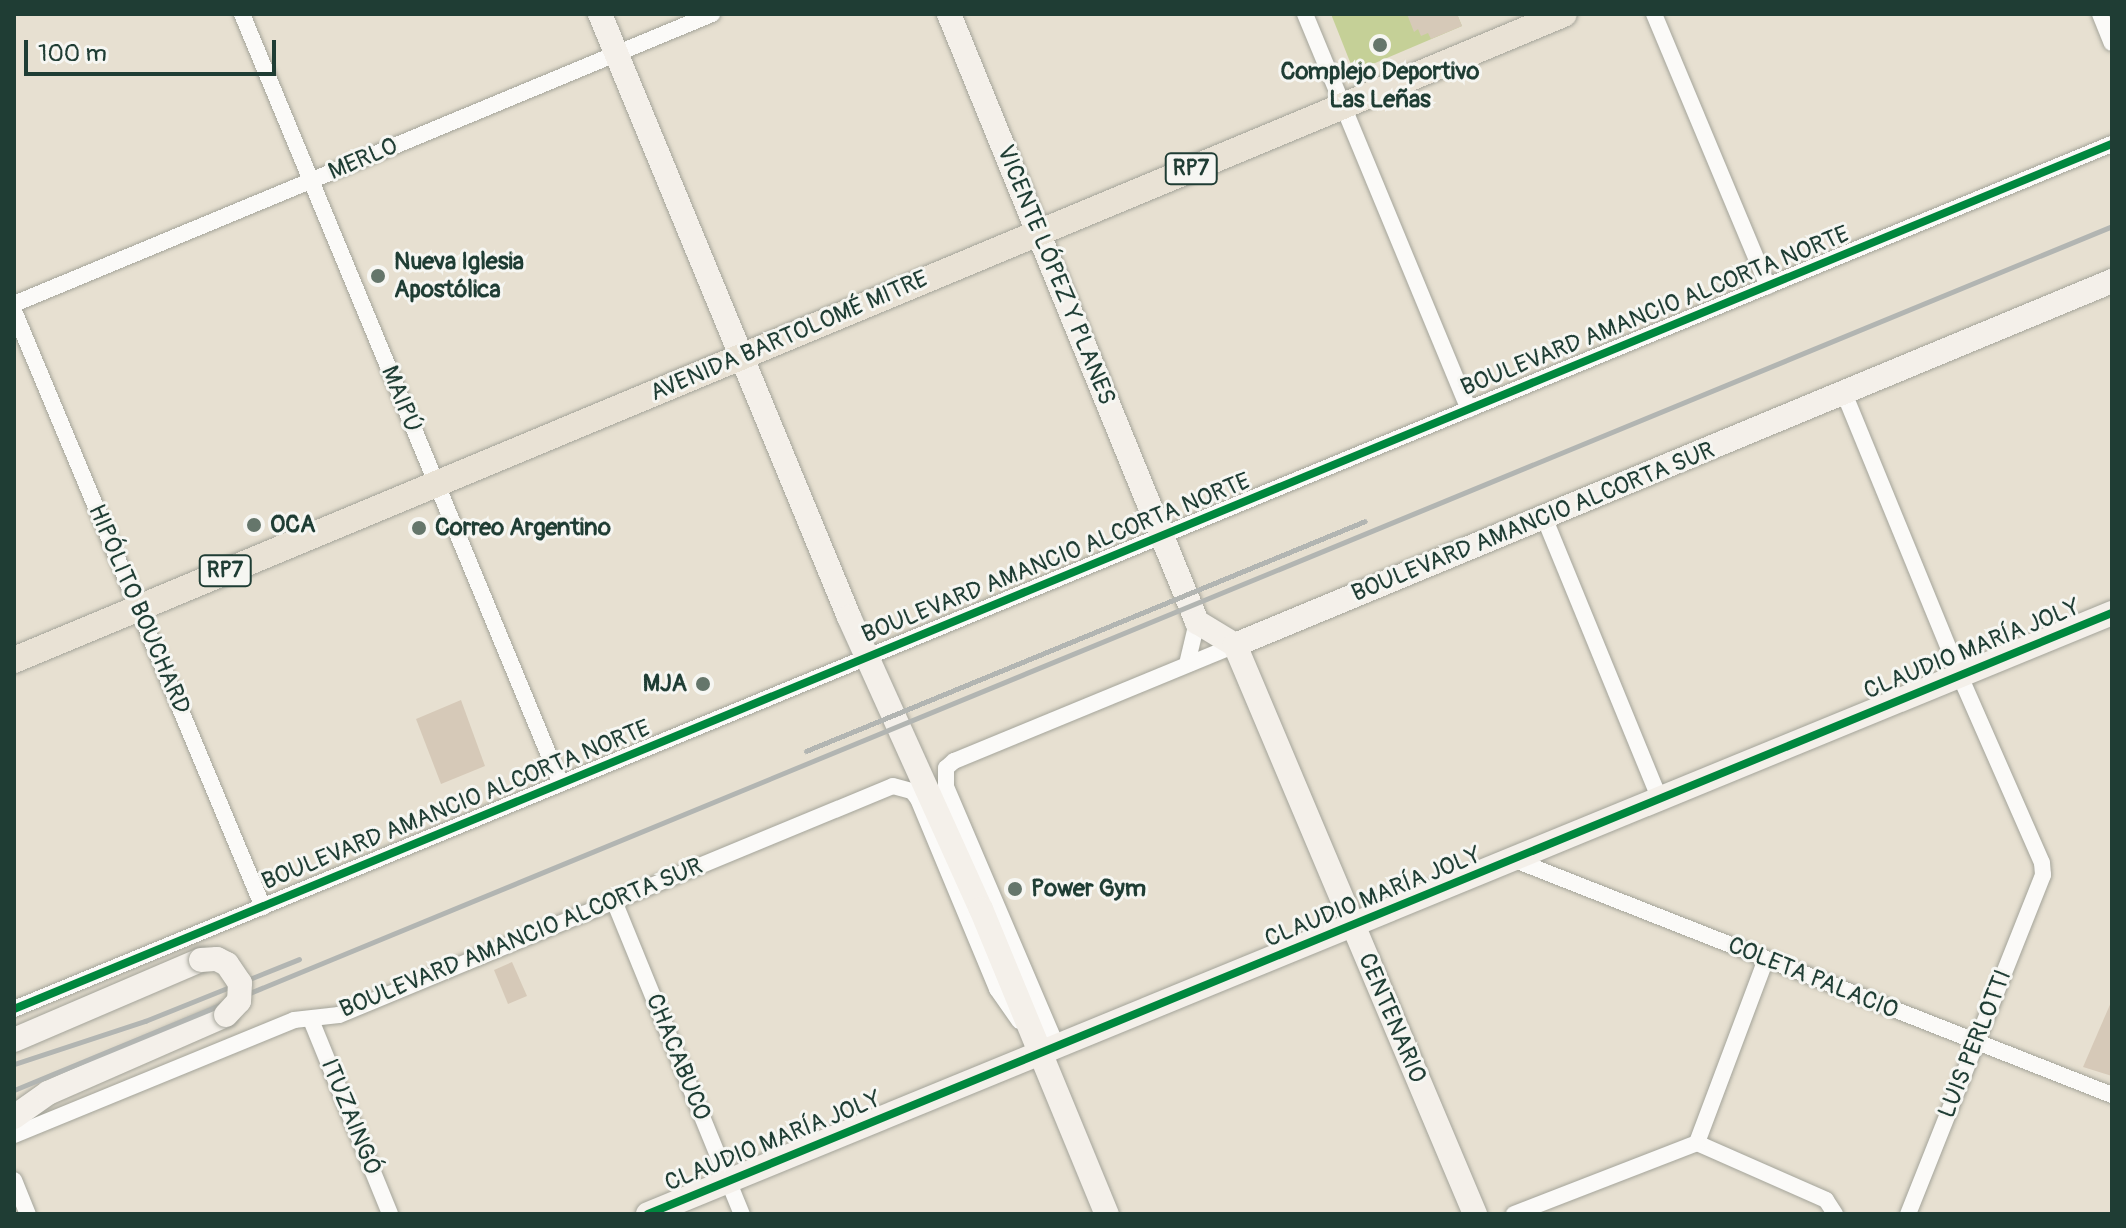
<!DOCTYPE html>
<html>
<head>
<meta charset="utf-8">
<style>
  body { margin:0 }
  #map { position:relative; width:2126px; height:1228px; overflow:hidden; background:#e7e0d1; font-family:Pangolin,sans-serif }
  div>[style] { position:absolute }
  .green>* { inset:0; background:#c5d097 }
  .building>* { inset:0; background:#d6c9b8 }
  .roads { filter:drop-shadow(0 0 2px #a4a49a) drop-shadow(0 0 2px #a4a49a) }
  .street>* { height:16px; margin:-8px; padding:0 8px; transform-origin:8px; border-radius:8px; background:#fbfaf8 }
  .secondary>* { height:24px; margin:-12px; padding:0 12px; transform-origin:12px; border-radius:12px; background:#f4f0ea }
  .primary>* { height:26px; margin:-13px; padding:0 13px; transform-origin:13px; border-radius:13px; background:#e9e2d5 }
  .rail>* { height:5px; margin:-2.5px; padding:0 2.5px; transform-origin:2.5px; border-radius:2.5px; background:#b2b5b2 }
  .bridges { filter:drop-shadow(0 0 2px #a4a49a) drop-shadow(0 0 2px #a4a49a) }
  .secondary-bridge>* { height:24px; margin:-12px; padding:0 12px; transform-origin:12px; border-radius:12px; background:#f4f0ea }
  .cycleway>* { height:8px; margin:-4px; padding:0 4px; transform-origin:4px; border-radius:4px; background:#00873e }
  .dots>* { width:22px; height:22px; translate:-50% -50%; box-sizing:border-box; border:4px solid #f6f6f2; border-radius:50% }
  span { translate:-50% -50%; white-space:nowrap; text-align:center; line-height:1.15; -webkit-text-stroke:6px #f6f6f2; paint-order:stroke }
  .shield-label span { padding:2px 6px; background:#f6f6f2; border:2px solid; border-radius:6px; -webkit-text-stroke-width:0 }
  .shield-label { font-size:22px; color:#1f3d34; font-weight:700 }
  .poi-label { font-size:24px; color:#1f3d34; font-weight:700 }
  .left { translate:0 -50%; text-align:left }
  .right { translate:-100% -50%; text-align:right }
  .street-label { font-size:24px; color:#1f3d34 }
  .frame { position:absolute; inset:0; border:16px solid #1f3d34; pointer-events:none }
  .scale { position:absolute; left:24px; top:40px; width:252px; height:36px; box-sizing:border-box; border:4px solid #1f3d34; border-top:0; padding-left:10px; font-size:24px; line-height:28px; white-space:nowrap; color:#1f3d34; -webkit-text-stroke:6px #f6f6f2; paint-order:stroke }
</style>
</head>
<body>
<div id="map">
  <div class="green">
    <i style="clip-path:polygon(1331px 14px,1457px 14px,1462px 26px,1354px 72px)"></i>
  </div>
  <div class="building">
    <i style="clip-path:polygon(1407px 14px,1457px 14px,1462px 26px,1431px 39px,1428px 33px,1421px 36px,1418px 29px,1414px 32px)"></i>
    <i style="clip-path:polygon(461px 700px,485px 766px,441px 784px,416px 719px)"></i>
    <i style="clip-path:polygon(512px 962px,527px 996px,508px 1004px,494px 970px)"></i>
    <i style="clip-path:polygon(2112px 1000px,2112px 1076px,2083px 1067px)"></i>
  </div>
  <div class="roads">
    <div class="street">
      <i style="left:242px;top:14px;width:833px;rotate:67.5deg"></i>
      <i style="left:1305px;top:14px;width:428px;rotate:67.5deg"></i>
      <i style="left:1654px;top:14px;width:295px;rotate:67.3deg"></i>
      <i style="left:2100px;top:14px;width:31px;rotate:68deg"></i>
      <i style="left:14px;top:304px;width:756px;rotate:-22.56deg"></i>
      <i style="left:14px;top:311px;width:646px;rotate:67.33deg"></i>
      <i style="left:1844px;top:393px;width:306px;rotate:67.7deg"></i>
      <i style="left:1960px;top:676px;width:204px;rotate:66.3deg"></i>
      <i style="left:2042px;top:863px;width:12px;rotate:85deg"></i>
      <i style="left:2043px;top:875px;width:365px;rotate:111.7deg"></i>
      <i style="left:1544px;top:517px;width:306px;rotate:67.7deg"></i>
      <i style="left:1187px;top:664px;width:43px;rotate:-76.6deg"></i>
      <i style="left:1515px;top:860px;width:642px;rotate:21.49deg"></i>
      <i style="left:614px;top:901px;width:338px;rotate:67.8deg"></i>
      <i style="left:1766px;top:959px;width:197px;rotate:110.6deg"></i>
      <i style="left:1697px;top:1143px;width:141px;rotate:23.8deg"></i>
      <i style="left:1826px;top:1200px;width:17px;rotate:57deg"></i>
      <i style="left:14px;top:1009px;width:2269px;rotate:-22.41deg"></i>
      <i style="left:311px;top:1020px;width:209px;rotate:67.8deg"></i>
      <i style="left:1057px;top:1047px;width:283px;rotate:-113.1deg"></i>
      <i style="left:946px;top:787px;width:19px;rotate:-90deg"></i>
      <i style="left:946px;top:768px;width:11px;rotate:-41deg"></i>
      <i style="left:954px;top:761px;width:304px;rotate:-22.4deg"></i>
      <i style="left:14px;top:1135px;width:303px;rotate:-22.3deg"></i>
      <i style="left:294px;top:1020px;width:45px;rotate:-6.3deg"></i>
      <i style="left:339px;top:1015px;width:599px;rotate:-22.46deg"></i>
      <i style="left:893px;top:786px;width:20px;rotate:15deg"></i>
      <i style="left:912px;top:791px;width:10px;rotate:53deg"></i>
      <i style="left:918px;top:799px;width:206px;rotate:67.4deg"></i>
      <i style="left:997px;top:989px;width:39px;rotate:55deg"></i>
      <i style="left:14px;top:1180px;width:37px;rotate:68deg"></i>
      <i style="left:1514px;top:1214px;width:196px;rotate:-21.2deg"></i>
    </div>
    <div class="secondary">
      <i style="left:600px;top:14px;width:652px;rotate:67.56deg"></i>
      <i style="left:849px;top:617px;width:320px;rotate:65.7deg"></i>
      <i style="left:981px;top:909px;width:330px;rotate:67.6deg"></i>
      <i style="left:949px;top:14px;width:657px;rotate:67.81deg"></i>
      <i style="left:1197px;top:622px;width:44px;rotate:31.2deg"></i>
      <i style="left:1235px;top:645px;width:950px;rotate:-22.54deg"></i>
      <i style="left:1235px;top:645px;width:618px;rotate:67.13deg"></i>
      <i style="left:14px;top:1040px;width:203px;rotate:-23.2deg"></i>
      <i style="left:14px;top:1117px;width:42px;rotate:-35.2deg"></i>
      <i style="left:48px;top:1093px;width:194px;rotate:-23.7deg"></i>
      <i style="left:648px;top:1214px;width:1583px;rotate:-22.32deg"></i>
    </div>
    <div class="primary">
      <i style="left:14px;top:660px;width:1679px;rotate:-22.63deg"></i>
    </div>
  </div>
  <div class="rail">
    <i style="left:806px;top:751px;width:604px;rotate:-22.36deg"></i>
    <i style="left:14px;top:1064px;width:138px;rotate:-18.2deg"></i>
    <i style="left:145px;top:1021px;width:166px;rotate:-21.9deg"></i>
    <i style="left:14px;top:1090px;width:2269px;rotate:-22.38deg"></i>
  </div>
  <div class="bridges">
    <div class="secondary-bridge">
      <i style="left:201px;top:960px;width:16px;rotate:-4deg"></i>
      <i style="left:217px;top:959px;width:11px;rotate:27deg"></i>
      <i style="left:227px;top:964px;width:23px;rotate:56deg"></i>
      <i style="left:240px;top:983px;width:18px;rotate:93deg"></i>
      <i style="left:239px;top:1001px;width:19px;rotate:133deg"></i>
    </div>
  </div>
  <div class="cycleway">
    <i style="left:14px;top:1009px;width:2269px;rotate:-22.41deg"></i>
    <i style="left:648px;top:1214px;width:1583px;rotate:-22.32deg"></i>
  </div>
  <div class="dots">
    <i style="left:1380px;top:45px;background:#65766b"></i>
    <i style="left:378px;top:276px;background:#65766b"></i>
    <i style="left:254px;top:525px;background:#65766b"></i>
    <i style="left:419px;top:528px;background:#65766b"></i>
    <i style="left:703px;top:684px;background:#65766b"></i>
    <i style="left:1015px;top:889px;background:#65766b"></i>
  </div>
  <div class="shield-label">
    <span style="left:1191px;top:169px">RP7</span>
    <span style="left:225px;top:571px">RP7</span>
  </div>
  <div class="poi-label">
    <span style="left:1380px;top:86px">Complejo Deportivo<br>Las Leñas</span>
    <span class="left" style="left:394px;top:276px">Nueva Iglesia<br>Apostólica</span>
    <span class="left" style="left:270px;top:525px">OCA</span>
    <span class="left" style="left:435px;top:528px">Correo Argentino</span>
    <span class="right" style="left:687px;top:684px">MJA</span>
    <span class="left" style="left:1031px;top:889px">Power Gym</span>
  </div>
  <div class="street-label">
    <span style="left:363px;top:159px;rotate:-23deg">MERLO</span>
    <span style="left:1056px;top:275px;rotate:68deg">VICENTE LÓPEZ Y PLANES</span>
    <span style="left:1655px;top:311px;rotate:-22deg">BOULEVARD AMANCIO ALCORTA NORTE</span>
    <span style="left:789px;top:336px;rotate:-23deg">AVENIDA BARTOLOMÉ MITRE</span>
    <span style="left:401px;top:399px;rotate:68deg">MAIPÚ</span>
    <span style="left:1533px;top:522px;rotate:-22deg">BOULEVARD AMANCIO ALCORTA SUR</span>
    <span style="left:1056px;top:558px;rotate:-22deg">BOULEVARD AMANCIO ALCORTA NORTE</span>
    <span style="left:139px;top:609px;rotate:67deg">HIPÓLITO BOUCHARD</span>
    <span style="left:1972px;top:649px;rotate:-22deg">CLAUDIO MARÍA JOLY</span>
    <span style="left:456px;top:805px;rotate:-22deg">BOULEVARD AMANCIO ALCORTA NORTE</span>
    <span style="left:1373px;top:897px;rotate:-22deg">CLAUDIO MARÍA JOLY</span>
    <span style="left:521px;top:938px;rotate:-22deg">BOULEVARD AMANCIO ALCORTA SUR</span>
    <span style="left:1813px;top:978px;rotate:22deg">COLETA PALACIO</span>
    <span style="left:1392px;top:1018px;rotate:67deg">CENTENARIO</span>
    <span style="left:1975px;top:1044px;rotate:-68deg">LUIS PERLOTTI</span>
    <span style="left:678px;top:1057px;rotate:68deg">CHACABUCO</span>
    <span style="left:351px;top:1117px;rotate:68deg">ITUZAINGÓ</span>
    <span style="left:773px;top:1141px;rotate:-22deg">CLAUDIO MARÍA JOLY</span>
  </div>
  <div class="frame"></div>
  <div class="scale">100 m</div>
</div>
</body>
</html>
